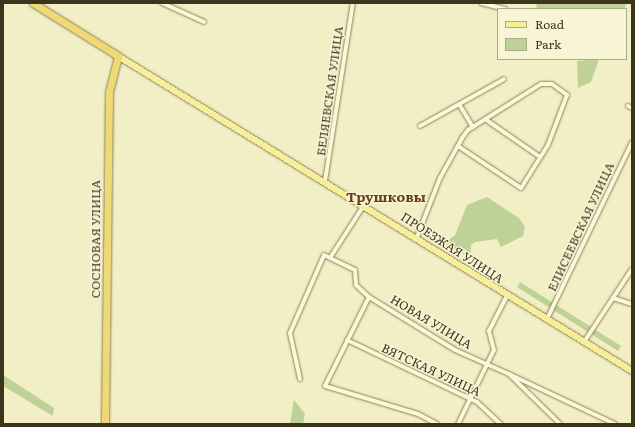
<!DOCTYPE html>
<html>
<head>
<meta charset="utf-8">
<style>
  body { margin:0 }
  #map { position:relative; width:635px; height:427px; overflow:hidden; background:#f2eec5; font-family:Literata,serif }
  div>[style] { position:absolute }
  .green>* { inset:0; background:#bed197 }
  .roads { filter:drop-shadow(0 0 1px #8e8159) drop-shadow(0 0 1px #8e8159) }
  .minor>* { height:4px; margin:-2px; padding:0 2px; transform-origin:2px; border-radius:2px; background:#fbf8d9 }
  .primary>* { height:6px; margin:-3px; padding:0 3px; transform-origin:3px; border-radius:3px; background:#f7ee9a }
  .trunk>* { height:7px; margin:-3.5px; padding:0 3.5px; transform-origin:3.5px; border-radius:3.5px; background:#eed975 }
  span { translate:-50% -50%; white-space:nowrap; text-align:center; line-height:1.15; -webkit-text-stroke:3px #f8f5d5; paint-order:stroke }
  .street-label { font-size:12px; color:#3d341e }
  .quarter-label { font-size:14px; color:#6d3d1a; font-weight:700 }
  .frame { position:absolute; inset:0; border:4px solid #3d341e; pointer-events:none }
  .legend { position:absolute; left:497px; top:8px; width:130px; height:52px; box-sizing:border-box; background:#f8f5d5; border:1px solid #ada88c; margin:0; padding:5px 7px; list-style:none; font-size:12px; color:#3d341e }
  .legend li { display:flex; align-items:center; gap:8px; height:20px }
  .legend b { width:20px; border:1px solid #ada88c }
</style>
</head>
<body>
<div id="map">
  <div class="green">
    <i style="clip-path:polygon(537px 3px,626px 3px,625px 9px,536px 9px)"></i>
    <i style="clip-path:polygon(599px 59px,591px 82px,578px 88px,577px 61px)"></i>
    <i style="clip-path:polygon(487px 197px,519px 218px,525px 227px,523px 236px,501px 247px,497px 239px,475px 242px,471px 245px,470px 258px,445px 243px,455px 235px,467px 205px)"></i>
    <i style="clip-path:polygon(520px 282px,621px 346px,618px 351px,517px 287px)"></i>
    <i style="clip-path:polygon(3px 375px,54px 408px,53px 416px,3px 386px)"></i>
    <i style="clip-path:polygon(294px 400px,305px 414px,303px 424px,290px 424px)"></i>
  </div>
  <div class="roads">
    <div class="minor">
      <i style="left:162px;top:3px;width:46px;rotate:24.3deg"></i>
      <i style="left:481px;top:3px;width:25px;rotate:14deg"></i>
      <i style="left:459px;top:104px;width:27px;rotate:59deg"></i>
      <i style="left:628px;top:106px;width:4px;rotate:27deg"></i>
      <i style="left:485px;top:119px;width:67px;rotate:34.6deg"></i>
      <i style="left:420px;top:126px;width:96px;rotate:-29.2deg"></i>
      <i style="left:325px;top:181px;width:180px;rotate:-81.1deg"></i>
      <i style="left:417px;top:237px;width:63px;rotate:-68.7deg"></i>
      <i style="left:440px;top:178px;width:37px;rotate:-61deg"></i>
      <i style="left:458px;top:146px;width:9px;rotate:-63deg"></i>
      <i style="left:462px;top:138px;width:10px;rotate:-53deg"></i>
      <i style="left:468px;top:130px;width:86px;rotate:-32.2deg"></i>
      <i style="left:541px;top:84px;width:11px"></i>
      <i style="left:552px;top:84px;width:19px;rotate:36deg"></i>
      <i style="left:567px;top:95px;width:53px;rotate:110.8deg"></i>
      <i style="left:548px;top:145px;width:51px;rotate:122.1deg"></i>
      <i style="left:521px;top:188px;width:76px;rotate:-146.3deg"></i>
      <i style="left:330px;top:258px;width:63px;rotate:-57.3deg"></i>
      <i style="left:613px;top:298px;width:20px;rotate:18deg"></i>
      <i style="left:547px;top:319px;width:196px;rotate:-64.3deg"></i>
      <i style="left:347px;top:340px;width:144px;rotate:25.5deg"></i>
      <i style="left:477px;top:402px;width:33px;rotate:43deg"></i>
      <i style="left:584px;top:342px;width:87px;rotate:-56.7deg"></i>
      <i style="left:511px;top:375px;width:115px;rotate:25.2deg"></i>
      <i style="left:300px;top:379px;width:47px;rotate:-102.3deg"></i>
      <i style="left:290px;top:333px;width:85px;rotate:-66.4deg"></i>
      <i style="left:324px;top:255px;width:34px;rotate:26deg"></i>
      <i style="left:355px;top:270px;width:15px;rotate:86deg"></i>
      <i style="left:356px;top:285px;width:18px;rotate:43deg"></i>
      <i style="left:437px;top:424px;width:21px;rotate:-152deg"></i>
      <i style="left:418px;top:414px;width:97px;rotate:-163.2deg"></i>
      <i style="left:325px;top:386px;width:99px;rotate:-63.7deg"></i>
      <i style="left:369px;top:297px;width:101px;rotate:31.6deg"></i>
      <i style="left:455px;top:350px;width:59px;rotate:24deg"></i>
      <i style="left:509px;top:374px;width:71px;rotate:44.4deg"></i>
      <i style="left:458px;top:424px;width:82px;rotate:-64.1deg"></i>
      <i style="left:494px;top:350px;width:20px;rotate:-105deg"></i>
      <i style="left:489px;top:331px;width:39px;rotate:-63deg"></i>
    </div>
    <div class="primary">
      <i style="left:118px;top:56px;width:603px;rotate:31.5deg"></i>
    </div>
    <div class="trunk">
      <i style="left:33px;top:3px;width:100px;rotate:31.9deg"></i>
      <i style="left:118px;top:56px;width:38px;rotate:104deg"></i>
      <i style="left:109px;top:93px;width:331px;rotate:90.7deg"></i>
    </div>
  </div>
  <div class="street-label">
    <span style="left:330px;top:91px;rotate:-82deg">БЕЛЯЕВСКАЯ УЛИЦА</span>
    <span style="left:581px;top:227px;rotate:-65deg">ЕЛИСЕЕВСКАЯ УЛИЦА</span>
    <span style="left:96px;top:239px;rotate:-90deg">СОСНОВАЯ УЛИЦА</span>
    <span style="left:452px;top:248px;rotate:33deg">ПРОЕЗЖАЯ УЛИЦА</span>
    <span style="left:431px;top:322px;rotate:31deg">НОВАЯ УЛИЦА</span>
    <span style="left:431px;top:370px;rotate:25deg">ВЯТСКАЯ УЛИЦА</span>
  </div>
  <div class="quarter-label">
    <span style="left:386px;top:196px">Трушковы</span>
  </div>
  <div class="frame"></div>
  <ul class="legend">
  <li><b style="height:5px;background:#f7ee9a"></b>Road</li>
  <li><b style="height:11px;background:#bed197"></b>Park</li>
  </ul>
</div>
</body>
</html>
